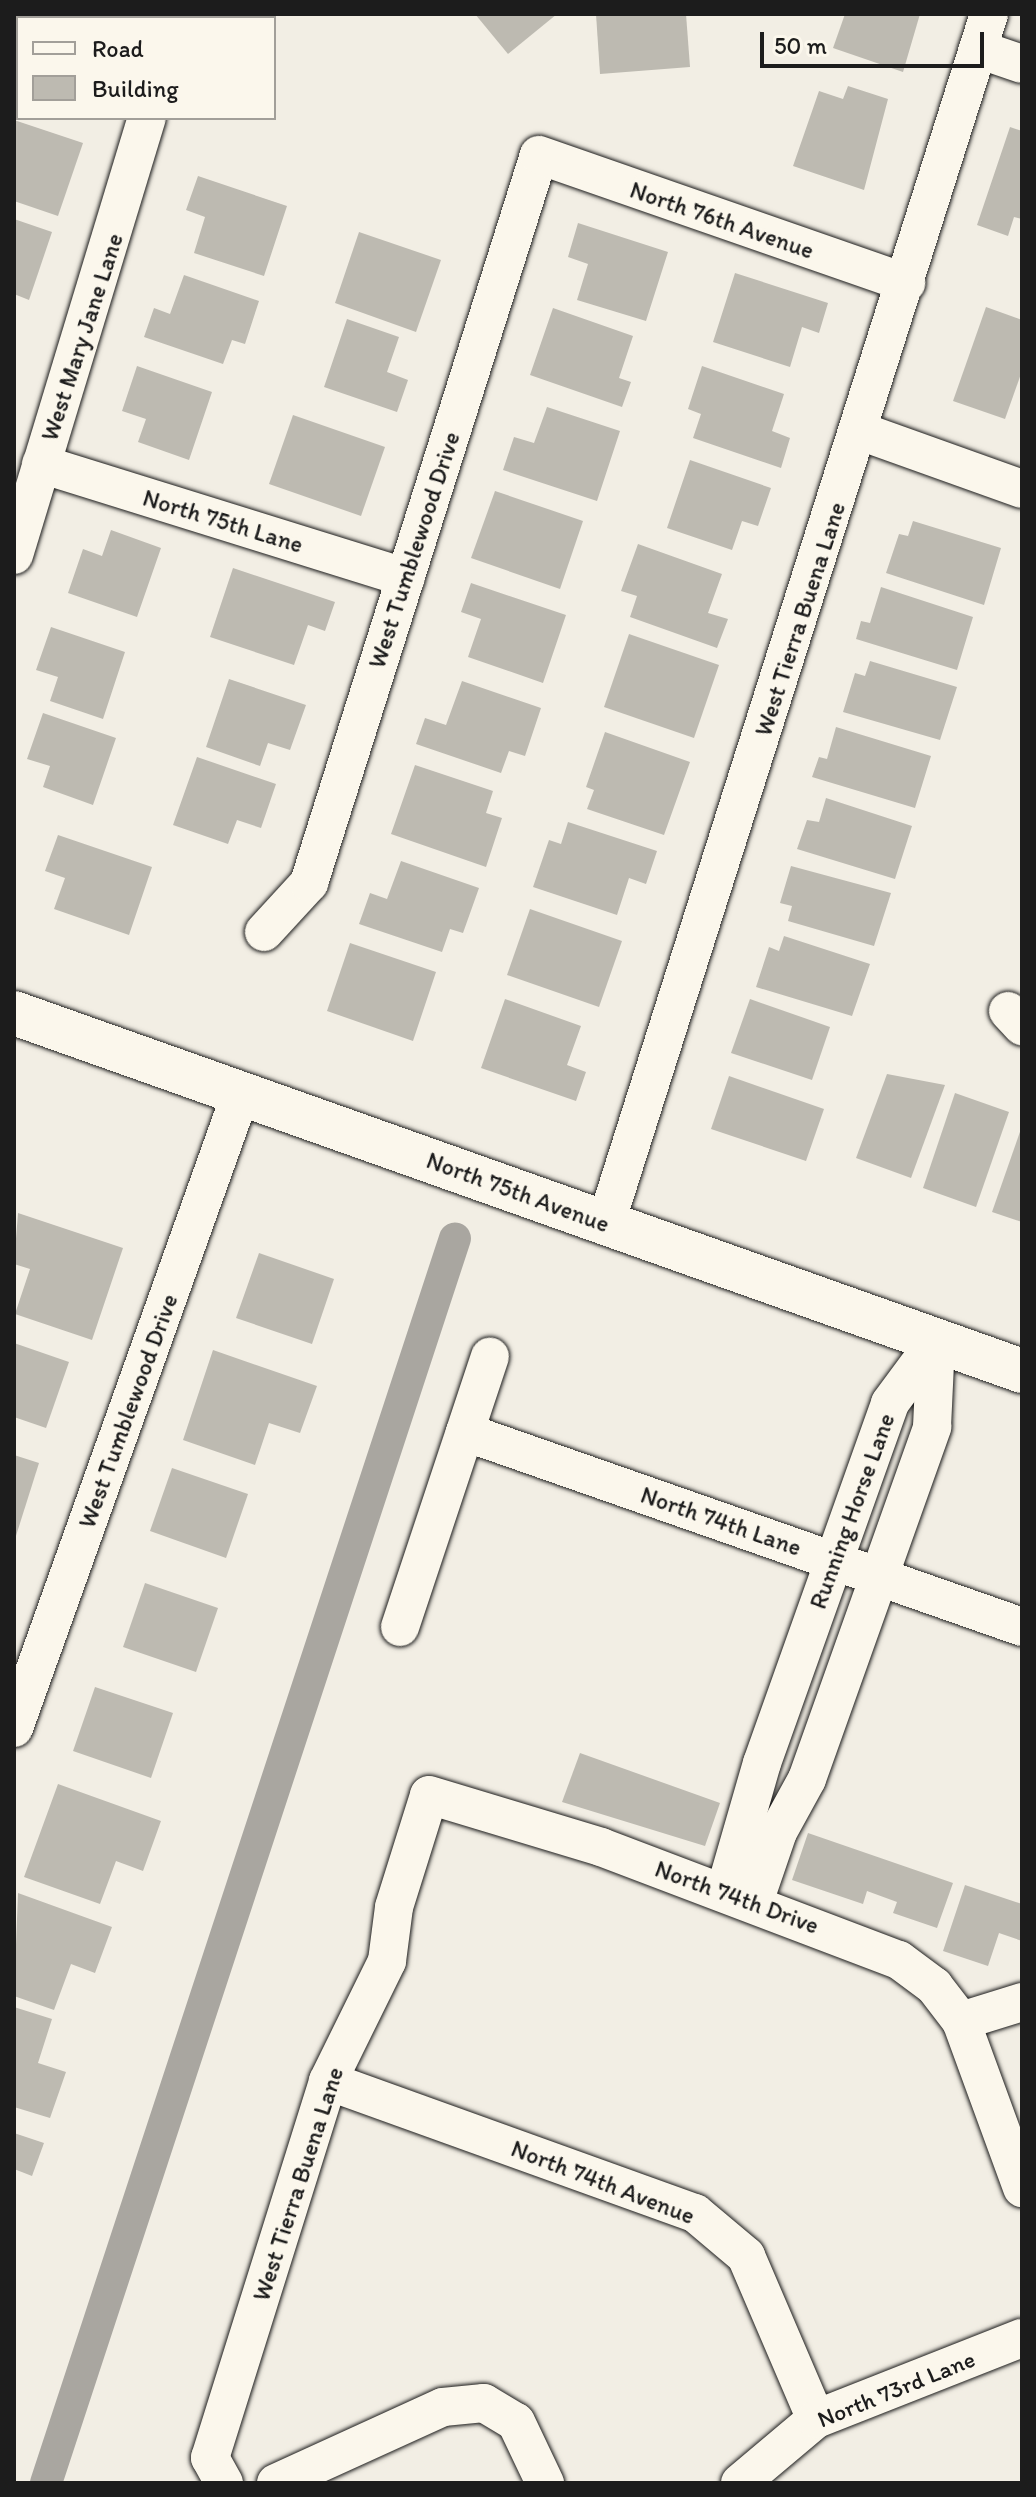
<!DOCTYPE html>
<html>
<head>
<meta charset="utf-8">
<style>
  body { margin:0 }
  #map { position:relative; width:1036px; height:2497px; overflow:hidden; background:#f2eee4; font-family:Itim,sans-serif }
  div>[style] { position:absolute }
  .canal>* { height:32px; margin:-16px; padding:0 16px; transform-origin:16px; border-radius:16px; background:#a9a6a0 }
  .building>* { inset:0; background:#bdbab1 }
  .roads { filter:drop-shadow(0 0 2px #1c1c1c) drop-shadow(0 0 2px #1c1c1c) }
  .minor>* { height:38px; margin:-19px; padding:0 19px; transform-origin:19px; border-radius:19px; background:#fbf7ec }
  .major>* { height:44px; margin:-22px; padding:0 22px; transform-origin:22px; border-radius:22px; background:#fbf7ec }
  span { translate:-50% -50%; white-space:nowrap; text-align:center; line-height:1.15; -webkit-text-stroke:6px #fbf7ec; paint-order:stroke }
  .street-label { font-size:24px; color:#1c1c1c }
  .frame { position:absolute; inset:0; border:16px solid #1c1c1c; pointer-events:none }
  .legend { position:absolute; left:16px; top:16px; width:260px; height:104px; box-sizing:border-box; background:#fbf7ec; border:2px solid #a29f99; margin:0; padding:10px 14px; list-style:none; font-size:24px; color:#1c1c1c }
  .legend li { display:flex; align-items:center; gap:16px; height:40px }
  .legend b { width:40px; border:2px solid #a29f99 }
  .scale { position:absolute; left:760px; top:32px; width:224px; height:36px; box-sizing:border-box; border:4px solid #1c1c1c; border-top:0; padding-left:10px; font-size:24px; line-height:28px; white-space:nowrap; color:#1c1c1c; -webkit-text-stroke:6px #fbf7ec; paint-order:stroke }
</style>
</head>
<body>
<div id="map">
  <div class="canal">
    <i style="left:46px;top:2483px;width:1310px;rotate:-71.81deg"></i>
  </div>
  <div class="building">
    <i style="clip-path:polygon(18px 14px,18px 92px,14px 91px)"></i>
    <i style="clip-path:polygon(475px 14px,557px 14px,508px 54px)"></i>
    <i style="clip-path:polygon(596px 14px,686px 14px,690px 67px,600px 74px)"></i>
    <i style="clip-path:polygon(845px 14px,920px 14px,903px 72px,833px 48px)"></i>
    <i style="clip-path:polygon(848px 86px,888px 99px,864px 190px,793px 166px,819px 91px,843px 99px)"></i>
    <i style="clip-path:polygon(14px 120px,83px 143px,58px 216px,14px 201px)"></i>
    <i style="clip-path:polygon(1010px 127px,1022px 131px,1022px 219px,1014px 217px,1008px 236px,977px 225px)"></i>
    <i style="clip-path:polygon(198px 176px,287px 206px,264px 276px,194px 253px,205px 217px,186px 210px)"></i>
    <i style="clip-path:polygon(14px 219px,52px 232px,29px 300px,14px 294px)"></i>
    <i style="clip-path:polygon(578px 223px,668px 252px,646px 321px,577px 300px,588px 264px,568px 257px)"></i>
    <i style="clip-path:polygon(359px 232px,441px 260px,416px 332px,335px 303px)"></i>
    <i style="clip-path:polygon(735px 273px,828px 303px,819px 333px,802px 327px,790px 367px,713px 342px)"></i>
    <i style="clip-path:polygon(184px 275px,259px 301px,245px 344px,232px 340px,223px 364px,144px 337px,154px 308px,170px 314px)"></i>
    <i style="clip-path:polygon(986px 307px,1022px 320px,1022px 371px,1005px 419px,953px 401px)"></i>
    <i style="clip-path:polygon(553px 308px,633px 336px,619px 378px,631px 382px,622px 407px,530px 375px)"></i>
    <i style="clip-path:polygon(347px 319px,399px 337px,387px 372px,408px 380px,397px 412px,324px 387px)"></i>
    <i style="clip-path:polygon(137px 366px,212px 392px,189px 460px,138px 442px,146px 419px,122px 411px)"></i>
    <i style="clip-path:polygon(702px 366px,784px 394px,772px 431px,790px 438px,781px 468px,693px 438px,701px 414px,688px 409px)"></i>
    <i style="clip-path:polygon(547px 407px,620px 431px,597px 501px,503px 470px,514px 437px,534px 443px)"></i>
    <i style="clip-path:polygon(293px 415px,385px 447px,361px 516px,269px 484px)"></i>
    <i style="clip-path:polygon(690px 460px,771px 488px,758px 526px,742px 521px,732px 550px,667px 528px)"></i>
    <i style="clip-path:polygon(495px 491px,583px 521px,560px 589px,471px 558px)"></i>
    <i style="clip-path:polygon(913px 521px,1001px 548px,984px 605px,886px 573px,899px 534px,908px 536px)"></i>
    <i style="clip-path:polygon(111px 530px,161px 548px,137px 617px,68px 593px,83px 549px,102px 556px)"></i>
    <i style="clip-path:polygon(638px 544px,722px 574px,708px 613px,728px 619px,717px 648px,630px 617px,637px 596px,621px 591px)"></i>
    <i style="clip-path:polygon(233px 568px,335px 602px,325px 631px,308px 625px,294px 665px,210px 637px)"></i>
    <i style="clip-path:polygon(471px 583px,566px 615px,543px 683px,468px 657px,481px 619px,461px 612px)"></i>
    <i style="clip-path:polygon(881px 587px,973px 617px,957px 670px,856px 639px,861px 621px,870px 623px)"></i>
    <i style="clip-path:polygon(51px 627px,125px 652px,103px 719px,50px 701px,58px 677px,36px 670px)"></i>
    <i style="clip-path:polygon(629px 634px,719px 665px,694px 738px,604px 707px)"></i>
    <i style="clip-path:polygon(870px 661px,957px 687px,940px 740px,843px 712px,855px 673px,865px 676px)"></i>
    <i style="clip-path:polygon(229px 679px,306px 705px,290px 750px,268px 743px,260px 766px,206px 747px)"></i>
    <i style="clip-path:polygon(462px 681px,541px 708px,525px 756px,509px 751px,501px 773px,416px 744px,425px 718px,446px 725px)"></i>
    <i style="clip-path:polygon(43px 713px,116px 738px,93px 805px,43px 787px,50px 766px,27px 759px)"></i>
    <i style="clip-path:polygon(836px 727px,931px 756px,915px 808px,812px 777px,819px 757px,827px 759px)"></i>
    <i style="clip-path:polygon(605px 732px,690px 762px,664px 835px,587px 809px,594px 790px,586px 787px)"></i>
    <i style="clip-path:polygon(197px 757px,276px 784px,261px 828px,237px 820px,228px 844px,173px 825px)"></i>
    <i style="clip-path:polygon(415px 765px,493px 791px,486px 813px,502px 818px,486px 867px,391px 834px)"></i>
    <i style="clip-path:polygon(826px 798px,912px 826px,895px 879px,797px 849px,807px 820px,819px 822px)"></i>
    <i style="clip-path:polygon(568px 822px,657px 851px,646px 884px,629px 878px,617px 915px,533px 887px,549px 840px,561px 844px)"></i>
    <i style="clip-path:polygon(58px 835px,152px 867px,129px 935px,54px 909px,65px 878px,45px 871px)"></i>
    <i style="clip-path:polygon(401px 861px,479px 888px,463px 933px,450px 929px,442px 952px,359px 924px,370px 893px,387px 899px)"></i>
    <i style="clip-path:polygon(791px 866px,891px 893px,874px 946px,788px 921px,792px 906px,780px 903px)"></i>
    <i style="clip-path:polygon(530px 909px,622px 941px,599px 1007px,507px 975px)"></i>
    <i style="clip-path:polygon(784px 936px,870px 964px,852px 1016px,756px 987px,769px 947px,779px 951px)"></i>
    <i style="clip-path:polygon(350px 943px,436px 972px,413px 1041px,327px 1011px)"></i>
    <i style="clip-path:polygon(505px 999px,581px 1026px,567px 1065px,586px 1072px,576px 1101px,481px 1068px)"></i>
    <i style="clip-path:polygon(750px 999px,830px 1027px,812px 1080px,731px 1053px)"></i>
    <i style="clip-path:polygon(887px 1074px,945px 1085px,911px 1178px,856px 1158px)"></i>
    <i style="clip-path:polygon(729px 1076px,824px 1109px,806px 1161px,711px 1129px)"></i>
    <i style="clip-path:polygon(955px 1093px,1009px 1112px,976px 1207px,923px 1188px)"></i>
    <i style="clip-path:polygon(1022px 1126px,1022px 1222px,992px 1212px)"></i>
    <i style="clip-path:polygon(18px 1213px,123px 1248px,92px 1340px,15px 1314px,30px 1269px,14px 1264px)"></i>
    <i style="clip-path:polygon(259px 1253px,334px 1279px,312px 1344px,236px 1318px)"></i>
    <i style="clip-path:polygon(14px 1343px,69px 1362px,46px 1428px,14px 1417px)"></i>
    <i style="clip-path:polygon(213px 1350px,317px 1386px,300px 1433px,269px 1423px,255px 1465px,183px 1440px)"></i>
    <i style="clip-path:polygon(14px 1455px,39px 1463px,15px 1539px,14px 1539px)"></i>
    <i style="clip-path:polygon(172px 1468px,248px 1494px,226px 1558px,150px 1531px)"></i>
    <i style="clip-path:polygon(145px 1583px,218px 1608px,196px 1672px,123px 1647px)"></i>
    <i style="clip-path:polygon(95px 1687px,173px 1713px,151px 1778px,73px 1751px)"></i>
    <i style="clip-path:polygon(580px 1753px,720px 1803px,705px 1846px,562px 1802px)"></i>
    <i style="clip-path:polygon(58px 1784px,161px 1821px,143px 1871px,116px 1861px,100px 1904px,24px 1877px)"></i>
    <i style="clip-path:polygon(808px 1833px,953px 1883px,937px 1928px,893px 1913px,897px 1902px,867px 1891px,863px 1904px,792px 1880px)"></i>
    <i style="clip-path:polygon(965px 1885px,1022px 1904px,1022px 1941px,999px 1933px,988px 1966px,943px 1951px)"></i>
    <i style="clip-path:polygon(18px 1893px,112px 1927px,95px 1973px,71px 1964px,54px 2010px,14px 1996px)"></i>
    <i style="clip-path:polygon(14px 2007px,52px 2019px,38px 2063px,66px 2072px,50px 2118px,14px 2107px)"></i>
    <i style="clip-path:polygon(14px 2133px,44px 2143px,32px 2176px,14px 2169px)"></i>
  </div>
  <div class="roads">
    <div class="minor">
      <i style="left:148px;top:14px;width:12px;rotate:20deg"></i>
      <i style="left:978px;top:49px;width:46px;rotate:18.8deg"></i>
      <i style="left:860px;top:431px;width:172px;rotate:19.7deg"></i>
      <i style="left:41px;top:464px;width:382px;rotate:17.3deg"></i>
      <i style="left:14px;top:555px;width:457px;rotate:-73.1deg"></i>
      <i style="left:264px;top:932px;width:67px;rotate:-47.4deg"></i>
      <i style="left:309px;top:883px;width:763px;rotate:-72.47deg"></i>
      <i style="left:539px;top:155px;width:389px;rotate:19.2deg"></i>
      <i style="left:1008px;top:1011px;width:21px;rotate:47deg"></i>
      <i style="left:606px;top:1223px;width:1268px;rotate:-72.42deg"></i>
      <i style="left:465px;top:1432px;width:590px;rotate:19.29deg"></i>
      <i style="left:400px;top:1627px;width:285px;rotate:-71.6deg"></i>
      <i style="left:14px;top:1728px;width:674px;rotate:-70.33deg"></i>
      <i style="left:725px;top:1891px;width:133px;rotate:-73.9deg"></i>
      <i style="left:762px;top:1763px;width:382px;rotate:-70.4deg"></i>
      <i style="left:890px;top:1403px;width:77px;rotate:-53.4deg"></i>
      <i style="left:754px;top:1902px;width:74px;rotate:-71.1deg"></i>
      <i style="left:778px;top:1832px;width:60px;rotate:-61.3deg"></i>
      <i style="left:807px;top:1779px;width:374px;rotate:-70.4deg"></i>
      <i style="left:932px;top:1427px;width:86px;rotate:-87.3deg"></i>
      <i style="left:961px;top:2021px;width:64px;rotate:-17.3deg"></i>
      <i style="left:328px;top:2081px;width:390px;rotate:19.8deg"></i>
      <i style="left:695px;top:2213px;width:67px;rotate:40.1deg"></i>
      <i style="left:746px;top:2256px;width:177px;rotate:66.8deg"></i>
      <i style="left:224px;top:2483px;width:29px;rotate:-119deg"></i>
      <i style="left:210px;top:2458px;width:395px;rotate:-72.6deg"></i>
      <i style="left:328px;top:2081px;width:134px;rotate:-63.8deg"></i>
      <i style="left:387px;top:1961px;width:54px;rotate:-82.6deg"></i>
      <i style="left:394px;top:1907px;width:117px;rotate:-72.6deg"></i>
      <i style="left:429px;top:1795px;width:180px;rotate:16.8deg"></i>
      <i style="left:601px;top:1847px;width:319px;rotate:20.8deg"></i>
      <i style="left:899px;top:1960px;width:44px;rotate:36.6deg"></i>
      <i style="left:934px;top:1986px;width:44px;rotate:52.4deg"></i>
      <i style="left:961px;top:2021px;width:178px;rotate:69.9deg"></i>
      <i style="left:276px;top:2483px;width:183px;rotate:-24.5deg"></i>
      <i style="left:443px;top:2407px;width:41px;rotate:-5.6deg"></i>
      <i style="left:484px;top:2403px;width:37px;rotate:31deg"></i>
      <i style="left:516px;top:2422px;width:68px;rotate:64.6deg"></i>
      <i style="left:740px;top:2483px;width:99px;rotate:-40.1deg"></i>
      <i style="left:816px;top:2419px;width:221px;rotate:-21.5deg"></i>
    </div>
    <div class="major">
      <i style="left:14px;top:1013px;width:1070px;rotate:19.55deg"></i>
    </div>
  </div>
  <div class="street-label">
    <span style="left:722px;top:220px;rotate:19deg">North 76th Avenue</span>
    <span style="left:82px;top:337px;rotate:-72deg">West Mary Jane Lane</span>
    <span style="left:223px;top:521px;rotate:17deg">North 75th Lane</span>
    <span style="left:414px;top:550px;rotate:-72deg">West Tumblewood Drive</span>
    <span style="left:800px;top:619px;rotate:-72deg">West Tierra Buena Lane</span>
    <span style="left:518px;top:1192px;rotate:20deg">North 75th Avenue</span>
    <span style="left:128px;top:1411px;rotate:-70deg">West Tumblewood Drive</span>
    <span style="left:852px;top:1511px;rotate:-70deg">Running Horse Lane</span>
    <span style="left:721px;top:1521px;rotate:19deg">North 74th Lane</span>
    <span style="left:737px;top:1897px;rotate:20deg">North 74th Drive</span>
    <span style="left:603px;top:2182px;rotate:21deg">North 74th Avenue</span>
    <span style="left:298px;top:2184px;rotate:-72deg">West Tierra Buena Lane</span>
    <span style="left:896px;top:2389px;rotate:-22deg">North 73rd Lane</span>
  </div>
  <div class="frame"></div>
  <ul class="legend">
  <li><b style="height:10px;background:#fbf7ec"></b>Road</li>
  <li><b style="height:22px;background:#bdbab1"></b>Building</li>
  </ul>
  <div class="scale">50 m</div>
</div>
</body>
</html>
